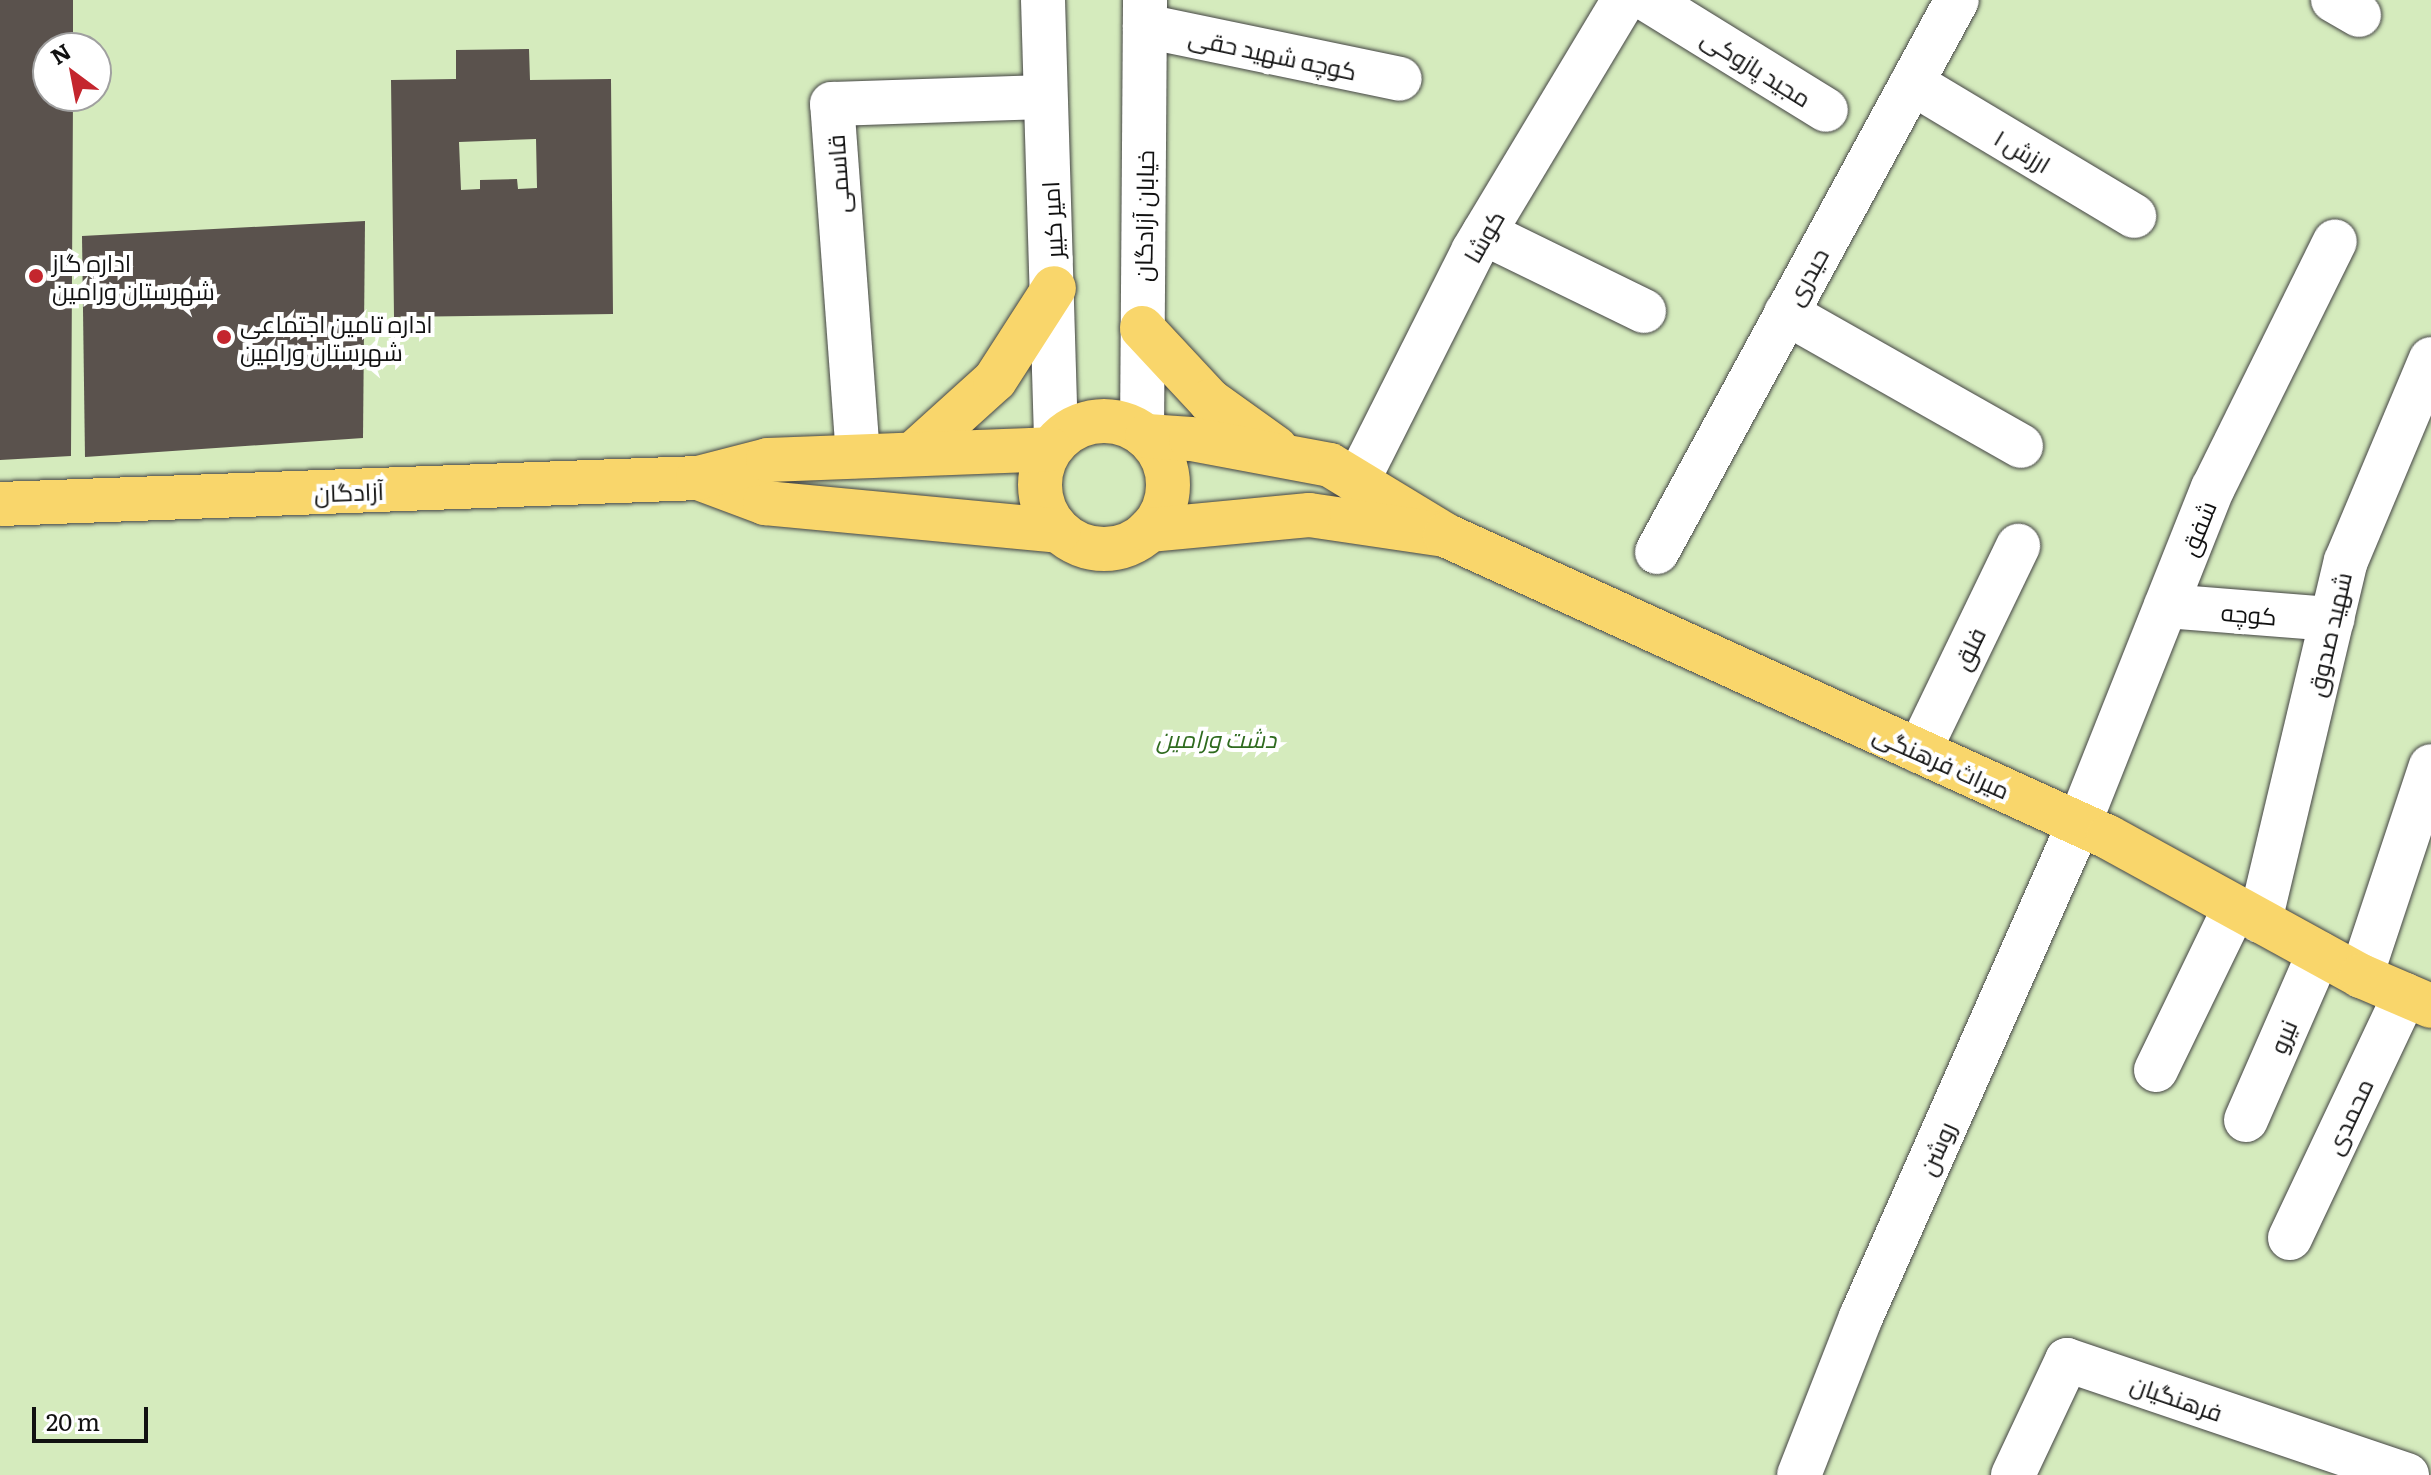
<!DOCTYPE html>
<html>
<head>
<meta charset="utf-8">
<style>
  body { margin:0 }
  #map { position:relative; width:2431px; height:1475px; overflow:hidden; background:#fffdf5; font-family:Literata,Cairo,serif }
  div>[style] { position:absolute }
  .green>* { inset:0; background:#d5ebbd }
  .building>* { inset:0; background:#5a524d }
  .roads { filter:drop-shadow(0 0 2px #444) drop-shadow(0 0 2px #444) }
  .minor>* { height:44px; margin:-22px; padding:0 22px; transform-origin:22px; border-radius:22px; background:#fff }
  .major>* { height:44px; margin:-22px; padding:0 22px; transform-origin:22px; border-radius:22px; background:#f9d66b }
  .major>.ring { margin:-22px; padding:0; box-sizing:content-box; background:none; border:44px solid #f9d66b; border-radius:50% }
  .dots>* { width:22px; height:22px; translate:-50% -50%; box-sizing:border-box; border:4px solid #fff; border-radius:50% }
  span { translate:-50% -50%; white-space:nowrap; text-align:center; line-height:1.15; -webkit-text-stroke:8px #fff; paint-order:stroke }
  .street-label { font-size:24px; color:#111 }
  .poi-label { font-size:24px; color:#111 }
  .left { translate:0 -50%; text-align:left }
  .park-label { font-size:24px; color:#2f6b1f; font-style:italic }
  .north { position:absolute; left:32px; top:32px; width:80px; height:80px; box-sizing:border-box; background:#fff; border:2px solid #a0a0a0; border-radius:50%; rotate:328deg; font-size:22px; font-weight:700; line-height:32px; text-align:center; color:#111 }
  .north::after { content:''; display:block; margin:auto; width:28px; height:36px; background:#c4262e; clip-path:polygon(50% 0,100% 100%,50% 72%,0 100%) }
  .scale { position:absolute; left:32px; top:1407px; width:116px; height:36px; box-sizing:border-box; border:4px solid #111; border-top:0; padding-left:10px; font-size:24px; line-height:28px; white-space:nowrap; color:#111; -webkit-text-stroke:6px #fff; paint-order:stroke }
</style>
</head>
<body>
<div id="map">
  <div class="green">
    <i style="clip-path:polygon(evenodd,0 0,2431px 0,2431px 1475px,0 1475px,0 0,48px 48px,96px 48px,96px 96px,48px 96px,48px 48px)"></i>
  </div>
  <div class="building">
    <i style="clip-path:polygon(0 0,73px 0,73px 48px,48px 48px,48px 96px,73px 96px,71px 456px,0 460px)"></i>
    <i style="clip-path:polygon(evenodd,529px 49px,530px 80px,611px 79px,613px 314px,394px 317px,391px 80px,456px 79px,456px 50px,529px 49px,536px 139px,537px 188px,518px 189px,517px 179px,480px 180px,480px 189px,461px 190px,459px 142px,536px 139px)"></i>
    <i style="clip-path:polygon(365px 221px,363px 438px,85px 457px,82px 236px)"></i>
  </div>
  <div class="roads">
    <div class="minor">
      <i style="left:1043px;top:0;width:441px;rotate:88.3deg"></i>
      <i style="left:1648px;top:0;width:209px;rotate:31.7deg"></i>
      <i style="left:2333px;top:0;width:30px;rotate:30deg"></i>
      <i style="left:1145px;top:26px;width:260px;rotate:11.7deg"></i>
      <i style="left:1912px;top:83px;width:259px;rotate:30.9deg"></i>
      <i style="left:1484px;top:233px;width:178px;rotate:26deg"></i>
      <i style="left:1786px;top:313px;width:270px;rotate:29.5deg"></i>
      <i style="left:1142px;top:433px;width:433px;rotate:-89.6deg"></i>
      <i style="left:858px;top:456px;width:353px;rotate:-94.2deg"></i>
      <i style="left:832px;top:104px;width:213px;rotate:-1.9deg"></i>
      <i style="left:1357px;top:482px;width:258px;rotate:-63.3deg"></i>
      <i style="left:1473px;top:251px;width:293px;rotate:-59deg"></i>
      <i style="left:1657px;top:552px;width:628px;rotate:-61.48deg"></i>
      <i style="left:2166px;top:606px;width:167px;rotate:4.5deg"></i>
      <i style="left:1919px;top:751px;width:228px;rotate:-64.2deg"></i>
      <i style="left:2260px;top:921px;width:370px;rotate:-76.6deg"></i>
      <i style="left:2346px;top:561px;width:219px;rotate:-67.2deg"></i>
      <i style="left:2361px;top:976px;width:221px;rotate:-71.6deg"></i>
      <i style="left:2156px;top:1070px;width:181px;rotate:-64.1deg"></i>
      <i style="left:2246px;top:1120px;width:182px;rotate:-66.4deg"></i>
      <i style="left:2290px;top:1238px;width:269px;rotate:-64.7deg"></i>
      <i style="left:1799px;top:1475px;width:170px;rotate:-68.6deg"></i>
      <i style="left:1861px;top:1317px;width:539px;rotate:-66.15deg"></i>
      <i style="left:2079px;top:824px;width:362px;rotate:-68.3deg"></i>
      <i style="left:2213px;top:488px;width:275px;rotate:-63.7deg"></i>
      <i style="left:2013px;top:1475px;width:127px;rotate:-64.8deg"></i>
      <i style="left:2067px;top:1360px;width:359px;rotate:18.7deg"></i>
    </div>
    <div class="major">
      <i style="left:1142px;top:328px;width:100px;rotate:47deg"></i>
      <i style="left:1210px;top:401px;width:81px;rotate:35.5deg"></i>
      <i class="ring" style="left:1040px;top:421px;width:84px;height:84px"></i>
      <i style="left:1147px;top:436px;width:44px;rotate:3.9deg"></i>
      <i style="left:1191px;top:439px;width:141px;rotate:10.6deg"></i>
      <i style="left:1330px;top:465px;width:135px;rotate:31.3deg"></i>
      <i style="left:1445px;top:535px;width:137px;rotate:-171.6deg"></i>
      <i style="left:1309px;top:515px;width:161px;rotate:174.6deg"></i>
      <i style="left:913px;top:454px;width:110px;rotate:-42.1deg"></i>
      <i style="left:995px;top:380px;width:109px;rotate:-57.3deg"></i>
      <i style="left:698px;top:478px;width:72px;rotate:20.5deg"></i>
      <i style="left:765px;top:503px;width:295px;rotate:5.4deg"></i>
      <i style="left:0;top:504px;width:698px;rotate:-2.13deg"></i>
      <i style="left:698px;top:478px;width:72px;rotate:-14.4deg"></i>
      <i style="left:768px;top:460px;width:282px;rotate:-2.2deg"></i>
      <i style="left:1445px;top:535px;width:729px;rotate:24.49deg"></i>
      <i style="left:2108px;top:837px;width:289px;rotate:28.8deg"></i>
      <i style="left:2361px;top:976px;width:76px;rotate:23.2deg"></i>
    </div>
  </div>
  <div class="dots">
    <i style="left:36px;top:276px;background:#c4262e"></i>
    <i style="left:224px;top:337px;background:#c4262e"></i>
  </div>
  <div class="street-label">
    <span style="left:1273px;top:53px;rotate:12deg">کوچه شهید حقی</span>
    <span style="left:1757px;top:67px;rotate:32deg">مجید پازوکی</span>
    <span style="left:2023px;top:150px;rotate:31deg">ارزش ۱</span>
    <span style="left:837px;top:174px;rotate:-94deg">قاسمی</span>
    <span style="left:1143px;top:216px;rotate:-89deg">خیابان آزادگان</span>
    <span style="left:1051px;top:220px;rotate:-93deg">امیر کبیر</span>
    <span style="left:1483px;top:236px;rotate:-60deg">کوشا</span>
    <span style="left:1806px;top:276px;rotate:-61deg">حیدری</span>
    <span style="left:349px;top:491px;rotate:-2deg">آزادگان</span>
    <span style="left:2197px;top:528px;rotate:-68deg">شفق</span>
    <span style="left:2249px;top:613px;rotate:5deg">کوچه</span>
    <span style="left:2328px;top:634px;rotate:-77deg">شهید صدوق</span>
    <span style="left:1968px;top:648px;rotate:-64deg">فلق</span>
    <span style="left:1942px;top:761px;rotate:24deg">میراث فرهنگی</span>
    <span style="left:2282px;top:1036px;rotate:-67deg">نیرو</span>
    <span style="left:2348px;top:1116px;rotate:-65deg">محمدی</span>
    <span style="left:1936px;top:1148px;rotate:-66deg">روشن</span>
    <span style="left:2177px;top:1397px;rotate:19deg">فرهنگیان</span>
  </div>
  <div class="poi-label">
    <span class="left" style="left:52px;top:276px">اداره گاز<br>شهرستان ورامین</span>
    <span class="left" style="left:240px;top:337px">اداره تامین اجتماعی<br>شهرستان ورامین</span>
  </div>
  <div class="park-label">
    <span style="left:1216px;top:738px">دشت ورامین</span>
  </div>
  <div class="north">N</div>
  <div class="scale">20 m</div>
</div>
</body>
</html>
